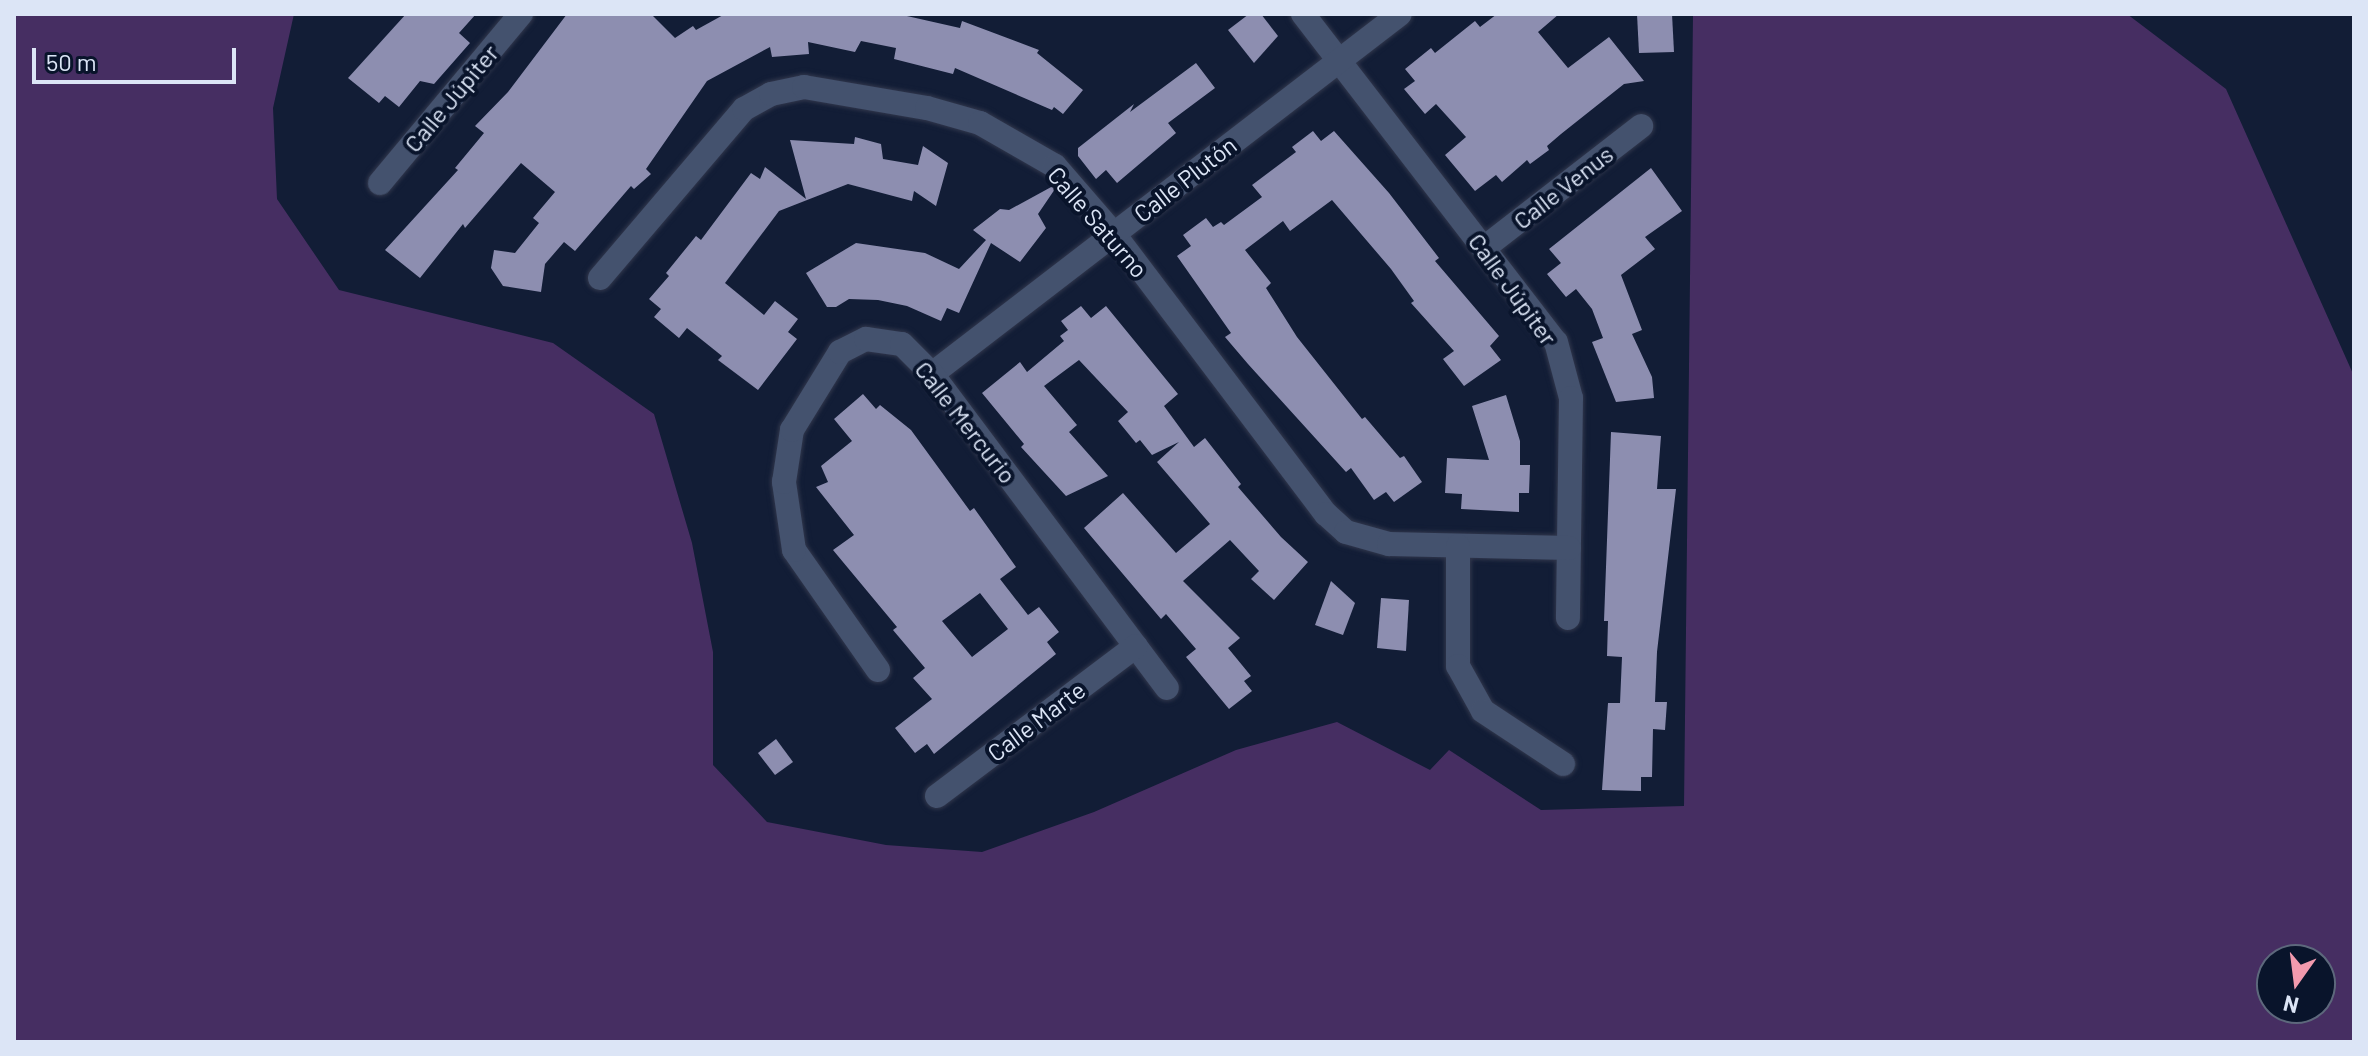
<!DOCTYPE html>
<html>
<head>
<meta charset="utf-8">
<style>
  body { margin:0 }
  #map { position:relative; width:2368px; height:1056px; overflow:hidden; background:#121d36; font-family:Barlow,sans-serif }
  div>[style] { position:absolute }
  .green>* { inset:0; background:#462e62 }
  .building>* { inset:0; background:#8d8eb0 }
  .roads { filter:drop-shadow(0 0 2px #31374c) drop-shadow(0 0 2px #31374c) }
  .minor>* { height:24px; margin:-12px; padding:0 12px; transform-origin:12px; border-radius:12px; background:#44526e }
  span { translate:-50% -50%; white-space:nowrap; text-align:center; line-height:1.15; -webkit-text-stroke:8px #09142b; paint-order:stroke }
  .street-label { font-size:24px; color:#dce5f6 }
  .frame { position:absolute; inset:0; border:16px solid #dce5f6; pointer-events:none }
  .north { position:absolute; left:2256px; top:944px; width:80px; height:80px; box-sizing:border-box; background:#09142b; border:2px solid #5d687c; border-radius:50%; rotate:194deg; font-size:22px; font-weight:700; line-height:32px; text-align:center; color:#dce5f6 }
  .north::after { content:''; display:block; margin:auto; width:28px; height:36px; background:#f29aae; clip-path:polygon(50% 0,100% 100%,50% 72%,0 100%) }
  .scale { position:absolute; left:32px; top:48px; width:204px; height:36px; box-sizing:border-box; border:4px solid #dce5f6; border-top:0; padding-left:10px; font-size:24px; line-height:28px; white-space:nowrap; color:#dce5f6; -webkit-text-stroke:6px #09142b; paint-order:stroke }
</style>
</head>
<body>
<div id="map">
  <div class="green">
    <i style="clip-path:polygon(evenodd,14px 14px,294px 14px,273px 108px,277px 199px,339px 290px,553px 343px,654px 414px,692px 543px,713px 652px,713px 765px,767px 822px,886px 845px,982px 852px,1094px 812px,1236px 750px,1337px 722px,1430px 770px,1449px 750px,1541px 810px,1684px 806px,1693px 14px,2127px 14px,2226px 89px,2354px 376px,2354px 1042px,14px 1042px,14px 14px,2272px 960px,2320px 960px,2320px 1008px,2272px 1008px,2272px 960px)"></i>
  </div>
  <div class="building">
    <i style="clip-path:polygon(406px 14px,476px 14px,459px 33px,470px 43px,434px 84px,420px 81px,399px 107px,385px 96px,379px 103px,348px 78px)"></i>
    <i style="clip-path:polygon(567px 14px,651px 14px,675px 38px,693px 26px,696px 30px,725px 14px,898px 14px,960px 28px,962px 21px,1039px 50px,1037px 53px,1083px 90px,1063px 114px,1054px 107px,1052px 110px,955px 68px,953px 74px,894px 59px,896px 48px,861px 41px,855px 52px,808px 42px,809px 54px,772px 57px,770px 47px,707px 81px,646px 169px,651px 174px,634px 189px,631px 186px,575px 251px,564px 242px,545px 264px,541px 292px,503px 286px,491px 268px,494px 250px,515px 253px,539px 223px,533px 218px,555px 192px,521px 163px,465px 228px,463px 224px,420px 278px,385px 250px,458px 170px,455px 168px,484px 133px,475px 126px,508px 92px)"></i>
    <i style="clip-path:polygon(1249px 14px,1261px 14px,1278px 36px,1254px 63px,1228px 30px)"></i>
    <i style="clip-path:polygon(1497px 14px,1559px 14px,1538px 32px,1568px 68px,1609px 37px,1644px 81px,1624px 84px,1561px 134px,1547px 146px,1549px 150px,1530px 164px,1527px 160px,1502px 182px,1496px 175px,1475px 191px,1445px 155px,1466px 137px,1436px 104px,1425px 114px,1404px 89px,1415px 81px,1405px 69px,1431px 48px,1435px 53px,1475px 21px,1480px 27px)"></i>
    <i style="clip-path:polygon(1637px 14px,1672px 14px,1674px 52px,1639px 53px)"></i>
    <i style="clip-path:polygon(1196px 63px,1215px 88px,1168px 123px,1176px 133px,1117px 183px,1106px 170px,1096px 179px,1078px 156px,1078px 148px,1134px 104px,1130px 112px)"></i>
    <i style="clip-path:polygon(1313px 131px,1321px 141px,1334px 131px,1389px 193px,1439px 258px,1435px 261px,1499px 336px,1490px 346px,1501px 360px,1464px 386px,1443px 359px,1454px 351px,1411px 303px,1414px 301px,1391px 269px,1332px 200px,1290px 231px,1283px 221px,1245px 250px,1271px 283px,1266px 288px,1297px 337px,1362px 419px,1365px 417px,1400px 458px,1404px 456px,1422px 482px,1394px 502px,1386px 492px,1374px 500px,1351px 468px,1346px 472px,1248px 364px,1225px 337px,1231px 333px,1177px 256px,1191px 246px,1183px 235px,1206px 218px,1213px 227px,1221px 222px,1224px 225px,1262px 197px,1252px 185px,1296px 152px,1292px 147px)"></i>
    <i style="clip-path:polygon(855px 137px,881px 144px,883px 159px,918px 165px,923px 146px,948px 163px,936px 206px,914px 191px,912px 201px,848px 184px,779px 211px,725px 283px,764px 315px,775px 301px,798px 319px,788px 332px,797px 339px,758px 390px,718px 360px,722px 356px,687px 328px,679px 338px,654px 317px,661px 309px,649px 299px,669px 276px,666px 273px,696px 236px,701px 240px,751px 173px,760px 179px,765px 167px,806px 199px,790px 140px,854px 144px)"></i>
    <i style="clip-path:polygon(1651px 168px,1682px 211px,1645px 237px,1655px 249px,1621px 275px,1642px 330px,1632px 334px,1652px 377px,1654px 398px,1616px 402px,1592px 342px,1603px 338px,1592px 309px,1576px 289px,1566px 297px,1547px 274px,1561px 263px,1549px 249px)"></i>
    <i style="clip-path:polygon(1053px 186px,1055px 189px,1038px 214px,1046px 228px,1020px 262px,991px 243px,959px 313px,947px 308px,941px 321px,907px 306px,878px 300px,849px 299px,836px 307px,827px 307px,806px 273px,856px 243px,925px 253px,959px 269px,986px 240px,973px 230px,1000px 209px,1009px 210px)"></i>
    <i style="clip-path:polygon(1081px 306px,1091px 318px,1106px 306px,1178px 394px,1164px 406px,1194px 447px,1205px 438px,1241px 484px,1238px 487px,1281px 537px,1308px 562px,1274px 600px,1251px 579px,1259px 571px,1230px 540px,1183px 581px,1240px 638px,1228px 648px,1251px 676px,1244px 681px,1252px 691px,1229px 709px,1186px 657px,1196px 649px,1166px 614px,1161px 619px,1084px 528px,1123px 493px,1176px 553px,1210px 524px,1157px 462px,1179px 442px,1152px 455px,1140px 440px,1136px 443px,1118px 421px,1128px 412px,1079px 360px,1044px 386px,1077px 425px,1069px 432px,1108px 476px,1066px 496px,1021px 447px,1024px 444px,982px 393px,1020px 362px,1027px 372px,1064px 341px,1060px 336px,1068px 330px,1061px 321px)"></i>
    <i style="clip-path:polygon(evenodd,863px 394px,876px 409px,880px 405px,911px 430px,970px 511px,974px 508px,1016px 567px,1000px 579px,1028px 615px,1039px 607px,1059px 632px,1047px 642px,1056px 654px,934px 754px,927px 744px,915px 753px,895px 728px,932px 699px,913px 678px,925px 668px,893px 630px,897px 627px,833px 550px,854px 535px,816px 487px,828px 482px,821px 466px,852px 441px,834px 419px,863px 394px,980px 593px,1008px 629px,972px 657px,942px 621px,980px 593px)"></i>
    <i style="clip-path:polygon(1506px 395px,1520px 441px,1520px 465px,1530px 465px,1529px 493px,1519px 493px,1519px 512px,1461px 509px,1462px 494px,1445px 493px,1447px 458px,1489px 460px,1472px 406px)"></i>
    <i style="clip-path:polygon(1611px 432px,1661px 436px,1657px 489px,1676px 489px,1657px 652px,1655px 702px,1667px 702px,1665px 730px,1653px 729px,1652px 777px,1641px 777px,1641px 791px,1602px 790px,1608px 703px,1620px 703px,1622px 657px,1607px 656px,1608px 621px,1604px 621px)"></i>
    <i style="clip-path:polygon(1331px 581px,1355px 603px,1343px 635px,1315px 625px)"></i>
    <i style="clip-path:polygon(1381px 598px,1409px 600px,1406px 651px,1377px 648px)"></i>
    <i style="clip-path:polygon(776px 739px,793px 762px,775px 775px,758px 753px)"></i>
  </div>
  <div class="roads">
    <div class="minor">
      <i style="left:1303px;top:14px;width:414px;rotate:52.4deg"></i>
      <i style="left:1556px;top:342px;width:58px;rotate:75deg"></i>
      <i style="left:1571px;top:398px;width:220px;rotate:90.8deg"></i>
      <i style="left:380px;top:183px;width:220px;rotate:-50.2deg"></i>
      <i style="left:1484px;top:248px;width:199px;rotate:-37.8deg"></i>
      <i style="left:600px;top:278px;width:222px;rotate:-49.6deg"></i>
      <i style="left:744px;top:109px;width:31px;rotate:-29deg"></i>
      <i style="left:771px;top:94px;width:34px;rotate:-12deg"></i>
      <i style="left:804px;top:87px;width:125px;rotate:9.7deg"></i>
      <i style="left:927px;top:108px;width:55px;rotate:15.8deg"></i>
      <i style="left:980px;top:123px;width:86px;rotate:29.8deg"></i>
      <i style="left:1055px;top:166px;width:90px;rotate:49.1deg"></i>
      <i style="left:1114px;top:234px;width:351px;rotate:52.9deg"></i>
      <i style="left:1326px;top:514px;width:27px;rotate:42deg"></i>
      <i style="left:1346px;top:532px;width:45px;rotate:15.6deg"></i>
      <i style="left:1389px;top:544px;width:180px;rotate:1.3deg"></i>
      <i style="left:932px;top:374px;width:590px;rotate:-37.57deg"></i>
      <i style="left:1458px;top:546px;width:120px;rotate:90deg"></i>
      <i style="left:1458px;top:666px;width:51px;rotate:60.9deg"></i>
      <i style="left:1483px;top:711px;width:96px;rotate:33.5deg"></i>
      <i style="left:878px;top:670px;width:146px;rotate:-125deg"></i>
      <i style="left:794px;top:550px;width:69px;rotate:-98.4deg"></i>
      <i style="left:784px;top:482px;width:53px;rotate:-81.3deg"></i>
      <i style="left:792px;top:430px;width:92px;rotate:-58.4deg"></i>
      <i style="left:840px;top:352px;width:29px;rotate:-27deg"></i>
      <i style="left:866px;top:339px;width:36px;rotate:8deg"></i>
      <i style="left:902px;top:344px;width:42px;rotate:45deg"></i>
      <i style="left:932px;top:374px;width:392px;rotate:53.2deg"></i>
      <i style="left:937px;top:796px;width:249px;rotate:-37deg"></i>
    </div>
  </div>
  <div class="street-label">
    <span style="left:451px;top:98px;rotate:-50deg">Calle Júpiter</span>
    <span style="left:1185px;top:179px;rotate:-38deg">Calle Plutón</span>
    <span style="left:1563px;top:187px;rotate:-38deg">Calle Venus</span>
    <span style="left:1098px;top:222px;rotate:49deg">Calle Saturno</span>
    <span style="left:1513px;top:289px;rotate:54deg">Calle Júpiter</span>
    <span style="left:966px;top:422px;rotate:52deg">Calle Mercurio</span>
    <span style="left:1036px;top:721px;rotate:-37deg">Calle Marte</span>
  </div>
  <div class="frame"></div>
  <div class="north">N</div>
  <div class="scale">50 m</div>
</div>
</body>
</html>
